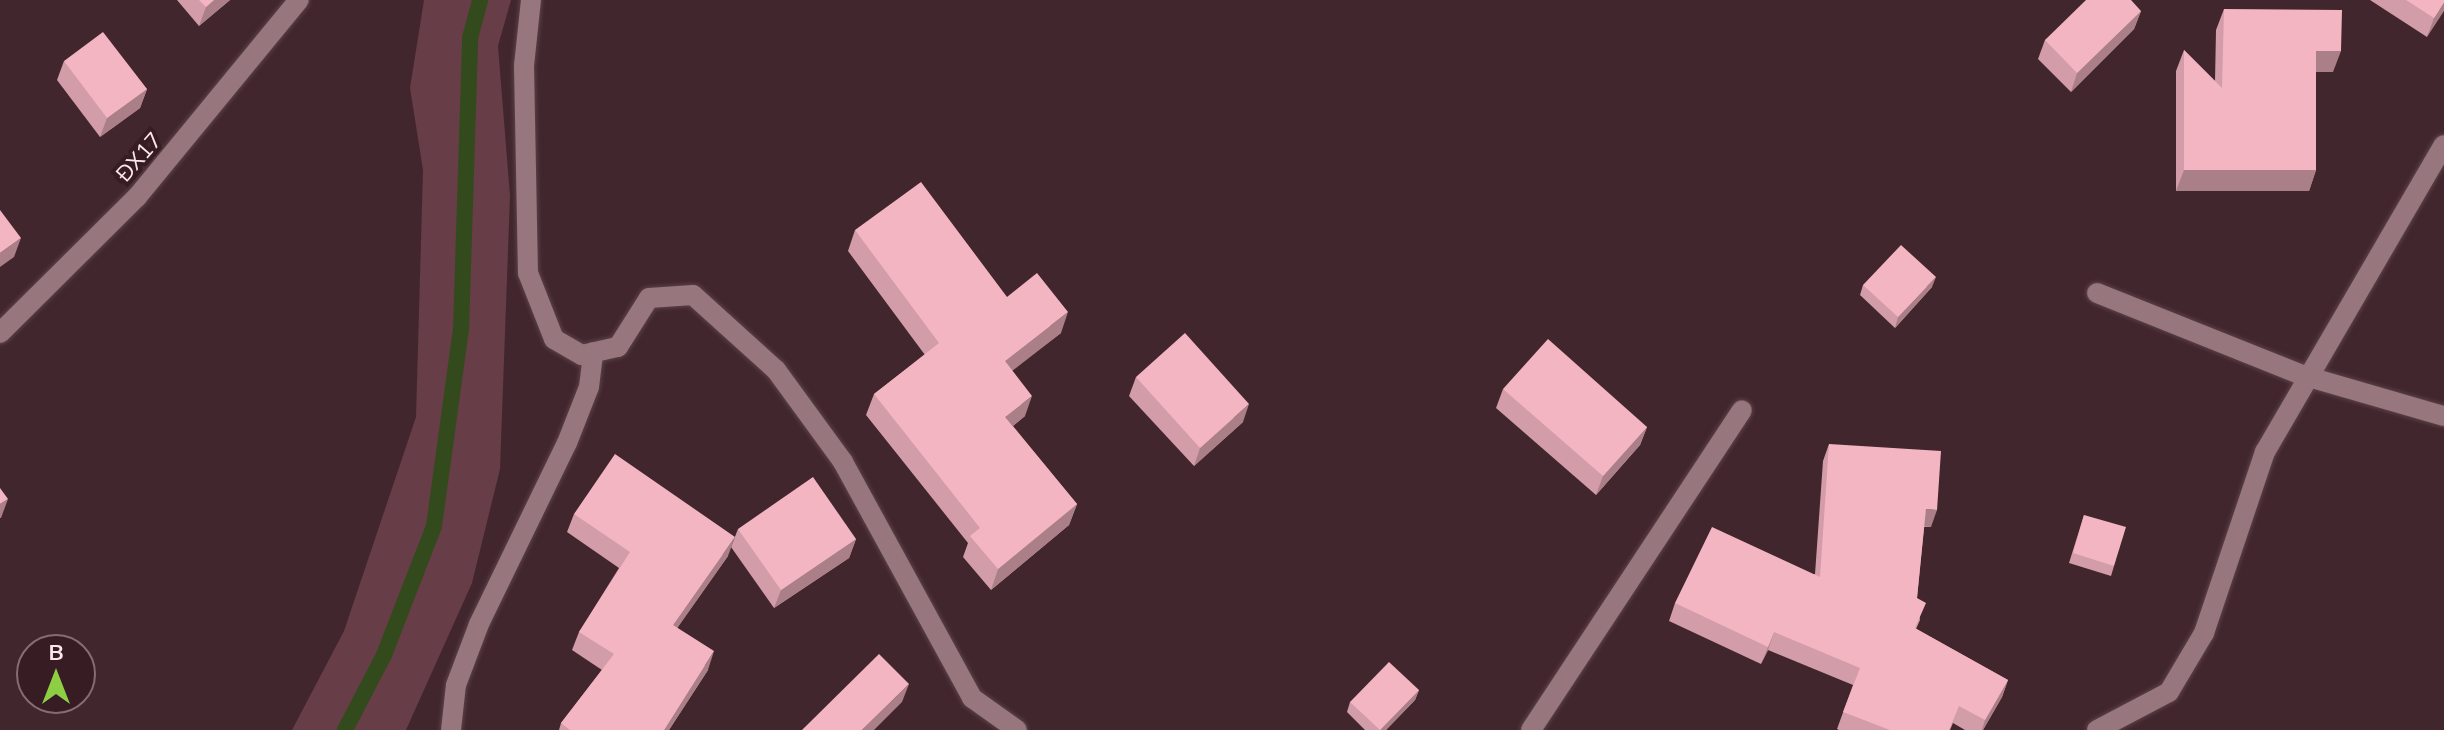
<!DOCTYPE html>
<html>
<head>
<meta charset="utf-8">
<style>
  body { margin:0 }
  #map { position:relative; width:2444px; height:730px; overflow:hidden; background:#42262d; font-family:Mulish,sans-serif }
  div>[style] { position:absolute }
  .green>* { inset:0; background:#673d47 }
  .stream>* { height:16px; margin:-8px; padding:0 8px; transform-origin:8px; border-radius:8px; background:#334a1c }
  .roads { filter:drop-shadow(0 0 2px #5a4248) drop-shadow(0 0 2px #5a4248) }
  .street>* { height:20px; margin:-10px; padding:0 10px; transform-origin:10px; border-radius:10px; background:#97767d }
  .wall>* { inset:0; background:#d29ca8 }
  .shaded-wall>* { inset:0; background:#ab7f88 }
  .building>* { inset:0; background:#f4b5c3 }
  span { translate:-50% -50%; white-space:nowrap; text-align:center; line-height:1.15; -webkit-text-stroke:8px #371d23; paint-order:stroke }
  .street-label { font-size:22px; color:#fbe8eb }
  .north { position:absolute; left:16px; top:634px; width:80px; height:80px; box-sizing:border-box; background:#371d23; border:2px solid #856e73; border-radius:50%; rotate:0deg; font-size:22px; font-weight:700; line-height:32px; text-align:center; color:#fbe8eb }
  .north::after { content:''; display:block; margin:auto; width:28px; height:36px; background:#8dce44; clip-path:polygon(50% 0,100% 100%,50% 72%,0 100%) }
</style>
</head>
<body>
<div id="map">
  <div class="green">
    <i style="clip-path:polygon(424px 0,511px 0,498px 46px,510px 196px,500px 469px,472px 583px,406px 730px,292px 730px,344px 631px,416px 417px,423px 170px,410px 88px)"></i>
  </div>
  <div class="stream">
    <i style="left:345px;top:730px;width:85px;rotate:-62.5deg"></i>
    <i style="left:384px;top:655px;width:138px;rotate:-68.8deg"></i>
    <i style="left:434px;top:526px;width:198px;rotate:-82.2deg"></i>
    <i style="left:461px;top:330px;width:292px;rotate:-88.2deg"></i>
    <i style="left:470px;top:38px;width:39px;rotate:-75deg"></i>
  </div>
  <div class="roads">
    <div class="street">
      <i style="left:531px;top:0;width:66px;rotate:96.1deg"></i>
      <i style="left:524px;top:66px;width:207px;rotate:88.9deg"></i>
      <i style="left:528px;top:273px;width:71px;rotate:68.5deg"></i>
      <i style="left:554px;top:339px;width:32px;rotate:30deg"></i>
      <i style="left:582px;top:355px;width:37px;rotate:-13deg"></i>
      <i style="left:618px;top:347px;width:58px;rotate:-57.7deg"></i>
      <i style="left:649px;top:298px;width:44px;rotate:-3.9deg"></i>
      <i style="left:693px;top:295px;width:112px;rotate:42.1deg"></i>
      <i style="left:776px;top:370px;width:114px;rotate:53.9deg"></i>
      <i style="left:843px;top:462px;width:269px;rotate:61.3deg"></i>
      <i style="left:972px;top:698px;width:55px;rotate:35.4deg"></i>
      <i style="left:2097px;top:293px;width:224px;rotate:21.8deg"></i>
      <i style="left:2305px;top:376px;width:145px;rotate:16.1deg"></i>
      <i style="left:0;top:333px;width:193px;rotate:-44.8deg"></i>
      <i style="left:137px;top:197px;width:255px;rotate:-50.6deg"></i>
      <i style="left:451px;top:730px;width:45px;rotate:-83.7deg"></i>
      <i style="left:456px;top:685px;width:65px;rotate:-69.3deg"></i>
      <i style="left:479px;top:624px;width:201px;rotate:-64.1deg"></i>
      <i style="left:567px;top:443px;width:60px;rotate:-68.6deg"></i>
      <i style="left:589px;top:387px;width:35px;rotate:-83deg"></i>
      <i style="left:1531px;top:730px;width:383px;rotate:-56.6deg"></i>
      <i style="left:2097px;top:730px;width:81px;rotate:-27.8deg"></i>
      <i style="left:2169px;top:692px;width:69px;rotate:-59.3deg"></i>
      <i style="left:2204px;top:633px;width:191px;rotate:-71.4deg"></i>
      <i style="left:2265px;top:452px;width:355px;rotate:-59.8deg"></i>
    </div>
  </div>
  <div class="wall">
    <i style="clip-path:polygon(177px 0,230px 0,199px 26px)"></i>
    <i style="clip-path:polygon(2370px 0,2444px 0,2427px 37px)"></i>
    <i style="clip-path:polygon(2224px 9px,2333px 72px,2316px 72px,2316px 170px,2309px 191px,2176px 191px,2176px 71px,2184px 50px,2215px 81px,2216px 30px)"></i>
    <i style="clip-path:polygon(2141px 11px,2134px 29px,2071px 92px,2038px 59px,2045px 40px)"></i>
    <i style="clip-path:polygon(64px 61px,147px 89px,140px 108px,100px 137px,57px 80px)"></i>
    <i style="clip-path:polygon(855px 230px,1007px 297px,1061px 333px,1012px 370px,1025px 416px,1013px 426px,1077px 504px,1069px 525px,991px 590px,963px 557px,968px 543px,866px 415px,874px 394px,925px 355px,848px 251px)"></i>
    <i style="clip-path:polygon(1863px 285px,1932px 287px,1895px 328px,1860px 295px)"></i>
    <i style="clip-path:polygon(1136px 377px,1243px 422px,1194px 466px,1129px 396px)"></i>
    <i style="clip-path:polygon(1503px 389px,1647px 427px,1640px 445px,1596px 495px,1496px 408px)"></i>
    <i style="clip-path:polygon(1829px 444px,1931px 527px,1924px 527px,1917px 598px,1920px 620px,1916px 629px,2008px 680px,2002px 697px,1983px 730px,1965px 730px,1953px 723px,1950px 730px,1839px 730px,1837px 729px,1853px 685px,1768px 650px,1761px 664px,1669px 621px,1675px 603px,1815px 574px,1823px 461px)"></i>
    <i style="clip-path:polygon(574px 514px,728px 556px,677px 628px,708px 670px,669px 730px,559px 730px,561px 723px,602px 670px,572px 650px,579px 632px,619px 568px,567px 532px)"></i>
    <i style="clip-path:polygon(2084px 515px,2114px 566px,2111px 576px,2069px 563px)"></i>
    <i style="clip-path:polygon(738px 529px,856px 539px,849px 558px,774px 608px,731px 547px)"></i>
    <i style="clip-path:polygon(1419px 690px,1415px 700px,1386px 730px,1365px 730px,1347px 712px,1350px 702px)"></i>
  </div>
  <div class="shaded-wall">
    <i style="clip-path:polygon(214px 0,230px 0,199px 26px,206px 7px)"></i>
    <i style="clip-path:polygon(2444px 3px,2444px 11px,2427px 37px,2434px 18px)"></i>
    <i style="clip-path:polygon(2141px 11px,2134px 29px,2071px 92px,2077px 73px)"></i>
    <i style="clip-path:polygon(2316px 51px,2341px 51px,2333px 72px,2309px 72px)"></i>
    <i style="clip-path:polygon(147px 89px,140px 108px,100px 137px,107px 118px)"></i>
    <i style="clip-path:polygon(2184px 170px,2316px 170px,2309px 191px,2176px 191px)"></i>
    <i style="clip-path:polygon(21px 238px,14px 257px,0 267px,0 253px)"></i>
    <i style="clip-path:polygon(1936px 277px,1932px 287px,1895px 328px,1898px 317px)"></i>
    <i style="clip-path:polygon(1068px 312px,1061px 333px,998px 382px,1005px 361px)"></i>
    <i style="clip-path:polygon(1032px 396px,1025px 416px,998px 438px,1005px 417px)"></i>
    <i style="clip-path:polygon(1249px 404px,1243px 422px,1194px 466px,1200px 448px)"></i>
    <i style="clip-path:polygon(1647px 427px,1640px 445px,1596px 495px,1603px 476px)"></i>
    <i style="clip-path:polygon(8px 499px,1px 518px,0 518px,0 504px)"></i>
    <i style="clip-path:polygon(1077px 504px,1069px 525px,991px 590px,998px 569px)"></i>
    <i style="clip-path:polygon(1926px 509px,1937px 510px,1931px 527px,1920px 526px)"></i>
    <i style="clip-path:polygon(735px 537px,728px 556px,666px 644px,673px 625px)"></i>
    <i style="clip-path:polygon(856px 539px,849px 558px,774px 608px,781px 590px)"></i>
    <i style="clip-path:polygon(1774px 632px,1768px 650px,1761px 664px,1768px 647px)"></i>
    <i style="clip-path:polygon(714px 651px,708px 670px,669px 730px,664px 730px)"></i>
    <i style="clip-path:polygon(2008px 680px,2002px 697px,1983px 730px,1982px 730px,1985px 720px)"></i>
    <i style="clip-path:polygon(909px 684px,902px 702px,874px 730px,862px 730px)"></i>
    <i style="clip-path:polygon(1419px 690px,1415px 700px,1386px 730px,1380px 730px)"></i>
  </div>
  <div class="building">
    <i style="clip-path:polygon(199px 0,214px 0,206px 7px)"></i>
    <i style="clip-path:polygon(2086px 0,2131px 0,2141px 11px,2077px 73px,2045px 40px)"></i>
    <i style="clip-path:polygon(2406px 0,2444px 0,2444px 3px,2434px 18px)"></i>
    <i style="clip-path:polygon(2224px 9px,2342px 10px,2341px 51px,2316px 51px,2316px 170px,2184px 170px,2184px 50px,2222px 88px)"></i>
    <i style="clip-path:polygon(103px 32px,147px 89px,107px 118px,64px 61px)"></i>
    <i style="clip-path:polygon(921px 182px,1007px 297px,1037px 273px,1068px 312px,1005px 361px,1032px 396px,1005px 417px,1077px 504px,998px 569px,970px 536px,980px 528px,874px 394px,939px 343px,855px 230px)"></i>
    <i style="clip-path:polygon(0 210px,21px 238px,0 253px)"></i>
    <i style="clip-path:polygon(1901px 245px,1936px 277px,1898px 317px,1863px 285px)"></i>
    <i style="clip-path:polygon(1185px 333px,1249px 404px,1200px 448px,1136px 377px)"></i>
    <i style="clip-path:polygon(1548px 339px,1647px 427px,1603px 476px,1503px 389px)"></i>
    <i style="clip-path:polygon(1829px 444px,1941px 451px,1937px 510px,1926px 509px,1917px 598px,1926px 603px,1915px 628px,2008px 680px,1985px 720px,1959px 706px,1949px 730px,1890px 730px,1843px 712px,1860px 668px,1774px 632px,1768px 647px,1675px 603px,1712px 527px,1820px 577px)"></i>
    <i style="clip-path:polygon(615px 454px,735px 537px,673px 625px,714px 651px,664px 730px,570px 730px,561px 723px,614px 654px,579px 632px,630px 552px,574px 514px)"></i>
    <i style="clip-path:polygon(813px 477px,856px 539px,781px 590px,738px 529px)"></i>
    <i style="clip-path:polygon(0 488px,8px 499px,0 504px)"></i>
    <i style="clip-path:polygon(2084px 515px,2126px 527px,2114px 566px,2073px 553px)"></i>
    <i style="clip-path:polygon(879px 654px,909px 684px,862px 730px,802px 730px)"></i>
    <i style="clip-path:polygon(1389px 662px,1419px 690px,1380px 730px,1350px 702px)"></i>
  </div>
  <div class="street-label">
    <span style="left:139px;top:157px;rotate:-49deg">ĐX17</span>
  </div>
  <div class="north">B</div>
</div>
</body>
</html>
